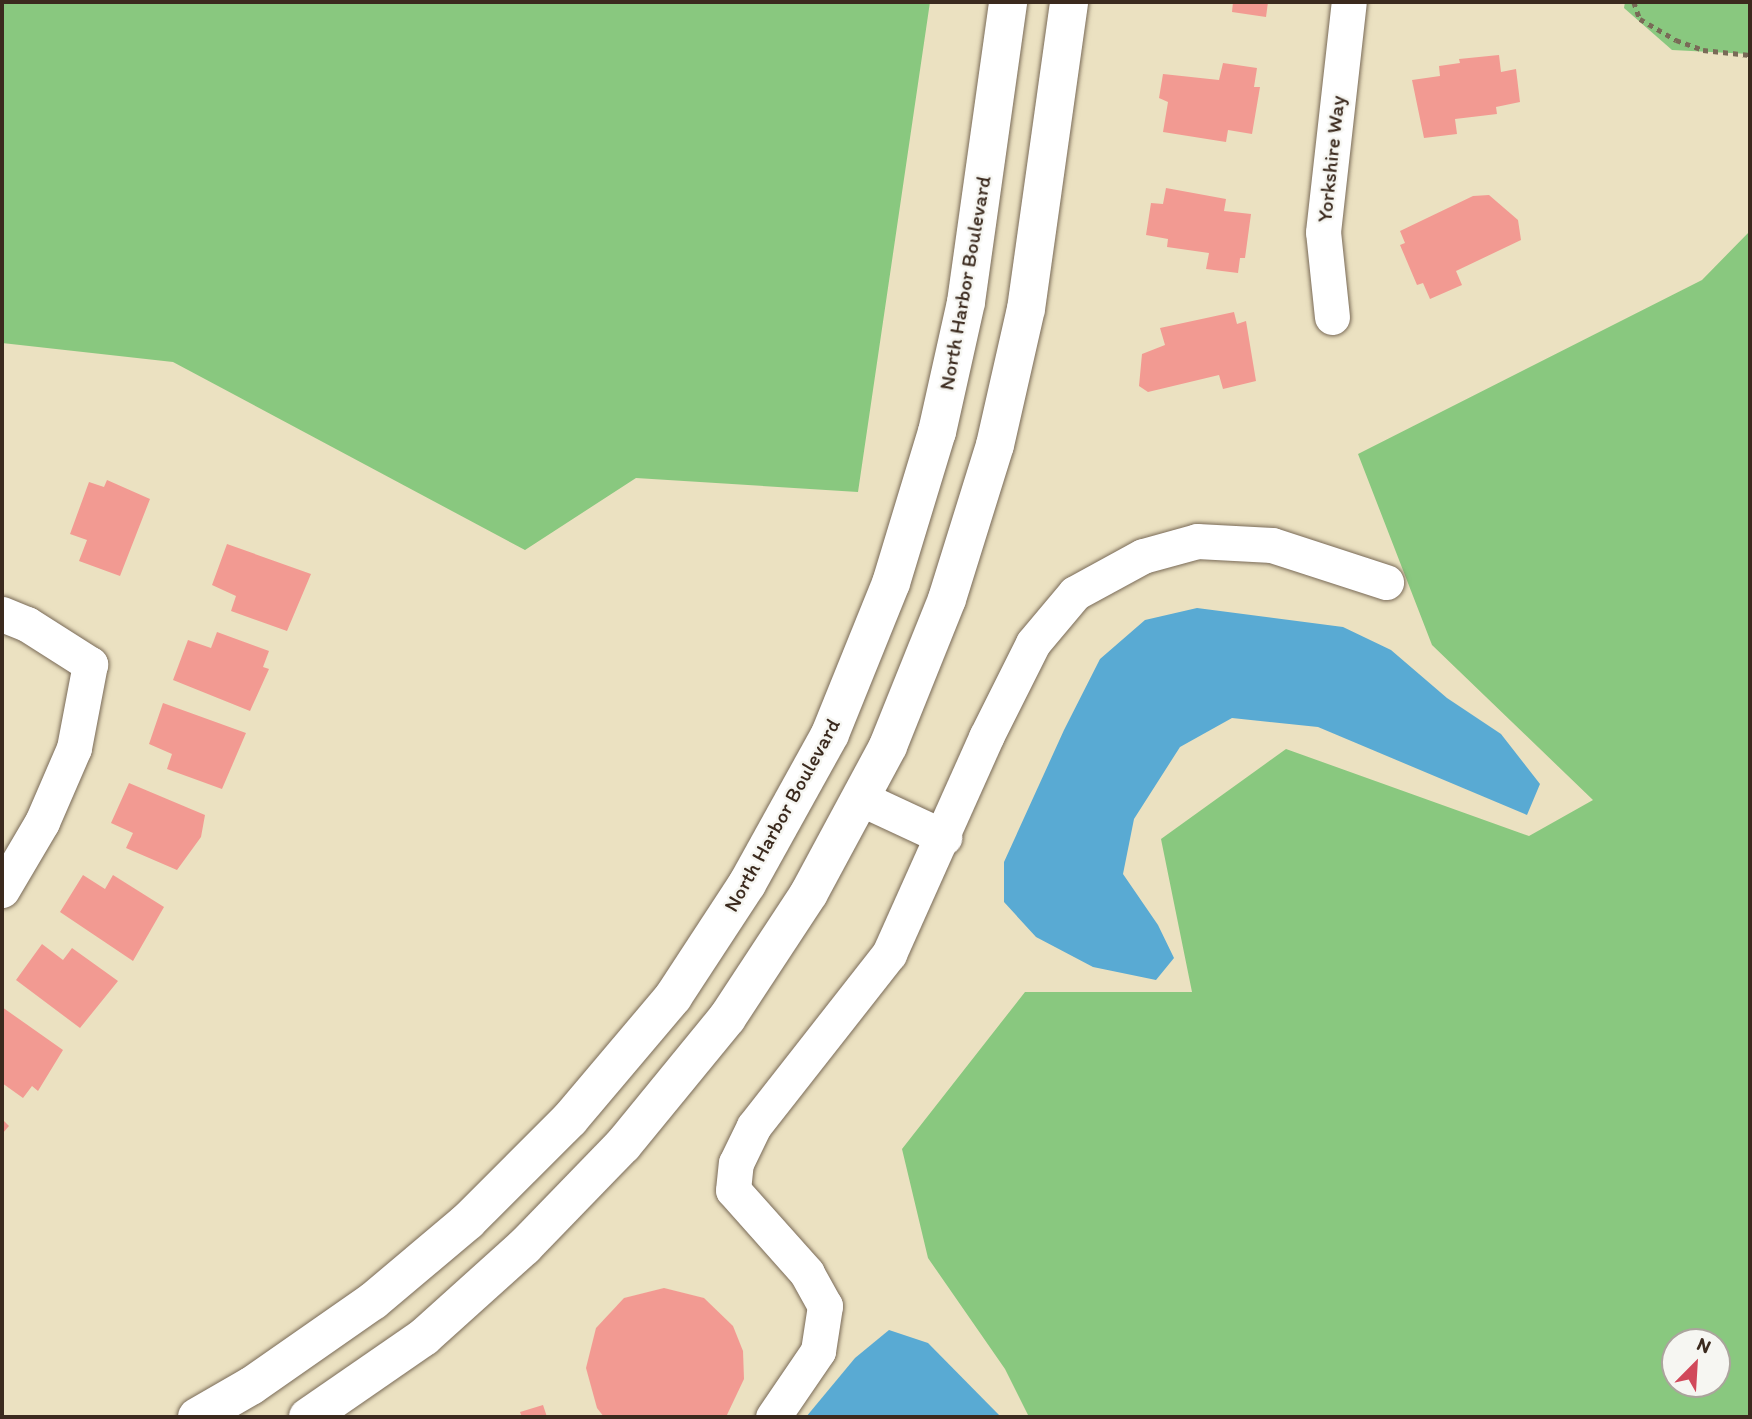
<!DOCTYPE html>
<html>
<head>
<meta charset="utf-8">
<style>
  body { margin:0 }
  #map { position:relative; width:1752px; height:1419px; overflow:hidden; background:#ebe1c1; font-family:Itim,sans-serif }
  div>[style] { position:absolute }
  .green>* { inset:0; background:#89c87f }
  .water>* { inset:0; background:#59aad3 }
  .building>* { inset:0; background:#f29a92 }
  .path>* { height:4.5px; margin-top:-2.25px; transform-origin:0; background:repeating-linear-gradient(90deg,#796a57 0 5px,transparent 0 10px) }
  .roads { filter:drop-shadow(0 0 2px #796a57) drop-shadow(0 0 2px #796a57) }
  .minor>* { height:35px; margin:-17.5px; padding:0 17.5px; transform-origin:17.5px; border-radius:17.5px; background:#fff }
  .major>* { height:38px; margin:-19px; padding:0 19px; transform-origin:19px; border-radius:19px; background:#fff }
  span { translate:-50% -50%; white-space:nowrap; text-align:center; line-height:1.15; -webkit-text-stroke:5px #f6f6f2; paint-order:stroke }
  .street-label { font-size:21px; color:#3b2a1e }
  .frame { position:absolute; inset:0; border:4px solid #3b2a1e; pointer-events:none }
  .north { position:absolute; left:1661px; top:1328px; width:70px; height:70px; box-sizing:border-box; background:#f6f6f2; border:2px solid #aba49d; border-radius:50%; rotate:24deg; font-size:19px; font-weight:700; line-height:28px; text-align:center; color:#3b2a1e }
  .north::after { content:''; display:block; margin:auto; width:24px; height:32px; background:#d1495b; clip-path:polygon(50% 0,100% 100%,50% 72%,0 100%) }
</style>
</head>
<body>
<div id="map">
  <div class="green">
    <i style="clip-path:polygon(2px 2px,930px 2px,858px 492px,636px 478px,525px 550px,173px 362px,2px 343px)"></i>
    <i style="clip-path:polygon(1625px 2px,1750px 2px,1750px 54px,1672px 50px,1624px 8px)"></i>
    <i style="clip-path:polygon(evenodd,1750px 231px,1750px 1417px,1029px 1417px,1005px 1369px,928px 1258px,902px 1149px,1025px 992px,1192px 992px,1161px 839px,1286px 749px,1529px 836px,1593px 800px,1432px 645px,1358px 454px,1702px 280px,1750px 231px,1675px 1342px,1717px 1342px,1717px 1384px,1675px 1384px,1675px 1342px)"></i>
  </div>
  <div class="water">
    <i style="clip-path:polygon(1197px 608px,1343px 627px,1391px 650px,1447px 698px,1501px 734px,1540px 784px,1527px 815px,1318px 727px,1232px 718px,1180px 747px,1134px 819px,1123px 874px,1158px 925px,1174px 958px,1156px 980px,1093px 967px,1036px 937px,1004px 902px,1004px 862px,1064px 730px,1100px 659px,1145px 620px)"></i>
    <i style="clip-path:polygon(889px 1330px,928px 1343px,1001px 1417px,806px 1417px,855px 1358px)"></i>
  </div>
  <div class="building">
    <i style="clip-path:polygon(1233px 2px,1268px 2px,1266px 17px,1232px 12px)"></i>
    <i style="clip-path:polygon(1499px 55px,1501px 72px,1516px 69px,1520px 102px,1496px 107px,1497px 114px,1455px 119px,1457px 134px,1424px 138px,1412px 80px,1440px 76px,1439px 66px,1460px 63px,1459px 59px)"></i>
    <i style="clip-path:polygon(1223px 63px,1257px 68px,1254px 87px,1260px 87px,1252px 134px,1228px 130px,1226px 142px,1163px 132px,1168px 102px,1159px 98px,1163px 74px,1219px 80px)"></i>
    <i style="clip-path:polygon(1166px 188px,1226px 199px,1224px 211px,1251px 214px,1245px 258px,1240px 258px,1238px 273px,1206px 269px,1209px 253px,1167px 247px,1168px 239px,1146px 235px,1151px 203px,1163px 204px)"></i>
    <i style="clip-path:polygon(1489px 195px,1518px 220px,1521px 240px,1456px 271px,1462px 285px,1430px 299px,1423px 283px,1417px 285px,1400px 245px,1405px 243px,1400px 231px,1473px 196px)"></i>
    <i style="clip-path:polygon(1234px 312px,1237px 324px,1246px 321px,1256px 381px,1223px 389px,1219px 375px,1148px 392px,1139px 386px,1142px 354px,1165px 345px,1160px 328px)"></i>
    <i style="clip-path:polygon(107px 480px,150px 499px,120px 576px,79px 561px,87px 540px,70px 534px,89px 482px,104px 487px)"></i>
    <i style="clip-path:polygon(227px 544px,311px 574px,287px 631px,231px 611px,236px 596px,212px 585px)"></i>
    <i style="clip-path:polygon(217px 632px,269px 651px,263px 667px,269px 669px,250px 711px,173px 680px,188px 640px,211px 648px)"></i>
    <i style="clip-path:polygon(163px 703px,246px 733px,222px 789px,167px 769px,172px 754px,149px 744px)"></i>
    <i style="clip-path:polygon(129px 783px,205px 815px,201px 837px,177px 870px,126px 848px,133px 833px,111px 823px)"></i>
    <i style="clip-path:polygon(83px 875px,105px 889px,113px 875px,164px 907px,133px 961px,60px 912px)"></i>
    <i style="clip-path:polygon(42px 944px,63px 960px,72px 948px,118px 981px,80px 1028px,16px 980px)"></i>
    <i style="clip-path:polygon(2px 1007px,63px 1050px,38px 1091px,32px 1086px,23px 1098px,2px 1083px)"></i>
    <i style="clip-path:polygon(2px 1119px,9px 1126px,2px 1134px)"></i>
    <i style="clip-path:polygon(664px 1288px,704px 1298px,733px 1326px,743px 1351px,744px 1379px,726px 1417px,604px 1417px,597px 1408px,586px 1368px,596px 1328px,624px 1298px)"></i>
    <i style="clip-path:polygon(543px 1405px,547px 1417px,522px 1417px,520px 1412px)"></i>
  </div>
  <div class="path">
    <i style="left:1634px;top:2px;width:18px;rotate:71deg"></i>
    <i style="left:1640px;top:19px;width:42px;rotate:30.3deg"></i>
    <i style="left:1676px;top:40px;width:29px;rotate:20deg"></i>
    <i style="left:1703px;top:50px;width:47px;rotate:6.1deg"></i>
  </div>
  <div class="roads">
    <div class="minor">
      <i style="left:1332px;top:317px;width:85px;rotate:-96deg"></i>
      <i style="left:1323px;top:232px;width:231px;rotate:-83.6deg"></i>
      <i style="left:2px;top:614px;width:27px;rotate:22deg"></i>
      <i style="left:27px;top:624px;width:75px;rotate:32.4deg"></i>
      <i style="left:90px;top:664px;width:86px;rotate:100.8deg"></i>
      <i style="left:74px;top:748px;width:81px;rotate:113.4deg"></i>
      <i style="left:42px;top:822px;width:79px;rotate:120.5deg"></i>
      <i style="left:860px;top:798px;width:93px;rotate:24.9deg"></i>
      <i style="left:773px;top:1417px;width:80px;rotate:-55.7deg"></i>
      <i style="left:818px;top:1351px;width:46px;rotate:-81.2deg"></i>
      <i style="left:825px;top:1306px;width:38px;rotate:-119deg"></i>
      <i style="left:807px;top:1273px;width:111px;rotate:-131.7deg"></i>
      <i style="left:733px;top:1190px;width:27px;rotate:-84deg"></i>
      <i style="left:736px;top:1163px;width:41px;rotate:-64.1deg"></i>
      <i style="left:754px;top:1126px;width:219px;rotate:-51.9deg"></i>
      <i style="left:889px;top:954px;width:238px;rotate:-65.9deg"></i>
      <i style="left:986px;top:737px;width:105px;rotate:-63.4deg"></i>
      <i style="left:1033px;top:643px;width:65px;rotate:-50deg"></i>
      <i style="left:1075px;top:593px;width:77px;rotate:-28.6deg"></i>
      <i style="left:1143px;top:556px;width:56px;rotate:-15.5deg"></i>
      <i style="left:1197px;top:541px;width:75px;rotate:3.1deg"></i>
      <i style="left:1272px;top:545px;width:120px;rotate:18deg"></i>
    </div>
    <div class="major">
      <i style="left:197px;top:1417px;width:62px;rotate:-29.9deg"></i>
      <i style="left:251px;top:1386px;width:149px;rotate:-34.9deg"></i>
      <i style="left:373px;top:1301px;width:124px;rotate:-40.1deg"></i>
      <i style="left:468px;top:1221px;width:144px;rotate:-45deg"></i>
      <i style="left:570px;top:1119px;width:160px;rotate:-49.8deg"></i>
      <i style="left:673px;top:997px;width:135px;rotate:-56.8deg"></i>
      <i style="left:747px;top:884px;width:171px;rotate:-61deg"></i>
      <i style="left:830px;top:734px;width:163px;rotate:-68deg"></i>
      <i style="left:891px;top:583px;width:158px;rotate:-73.1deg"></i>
      <i style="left:937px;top:432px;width:133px;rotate:-77.4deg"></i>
      <i style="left:966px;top:302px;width:303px;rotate:-82deg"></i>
      <i style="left:308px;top:1417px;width:141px;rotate:-34.6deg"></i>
      <i style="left:424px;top:1337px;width:135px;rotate:-42deg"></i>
      <i style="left:524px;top:1247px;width:142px;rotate:-45.9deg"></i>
      <i style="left:623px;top:1145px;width:164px;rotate:-50.7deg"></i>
      <i style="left:727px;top:1018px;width:149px;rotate:-56.7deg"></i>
      <i style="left:809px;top:893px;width:167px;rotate:-61.7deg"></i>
      <i style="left:888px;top:746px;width:158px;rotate:-68.1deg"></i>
      <i style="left:947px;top:599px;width:161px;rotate:-72.7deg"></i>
      <i style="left:995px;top:445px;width:139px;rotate:-77.2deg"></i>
      <i style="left:1026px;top:309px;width:310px;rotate:-82deg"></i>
    </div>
  </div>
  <div class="street-label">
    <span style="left:1331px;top:159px;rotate:-84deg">Yorkshire Way</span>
    <span style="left:965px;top:283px;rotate:-80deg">North Harbor Boulevard</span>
    <span style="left:782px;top:815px;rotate:-61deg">North Harbor Boulevard</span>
  </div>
  <div class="frame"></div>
  <div class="north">N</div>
</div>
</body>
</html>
